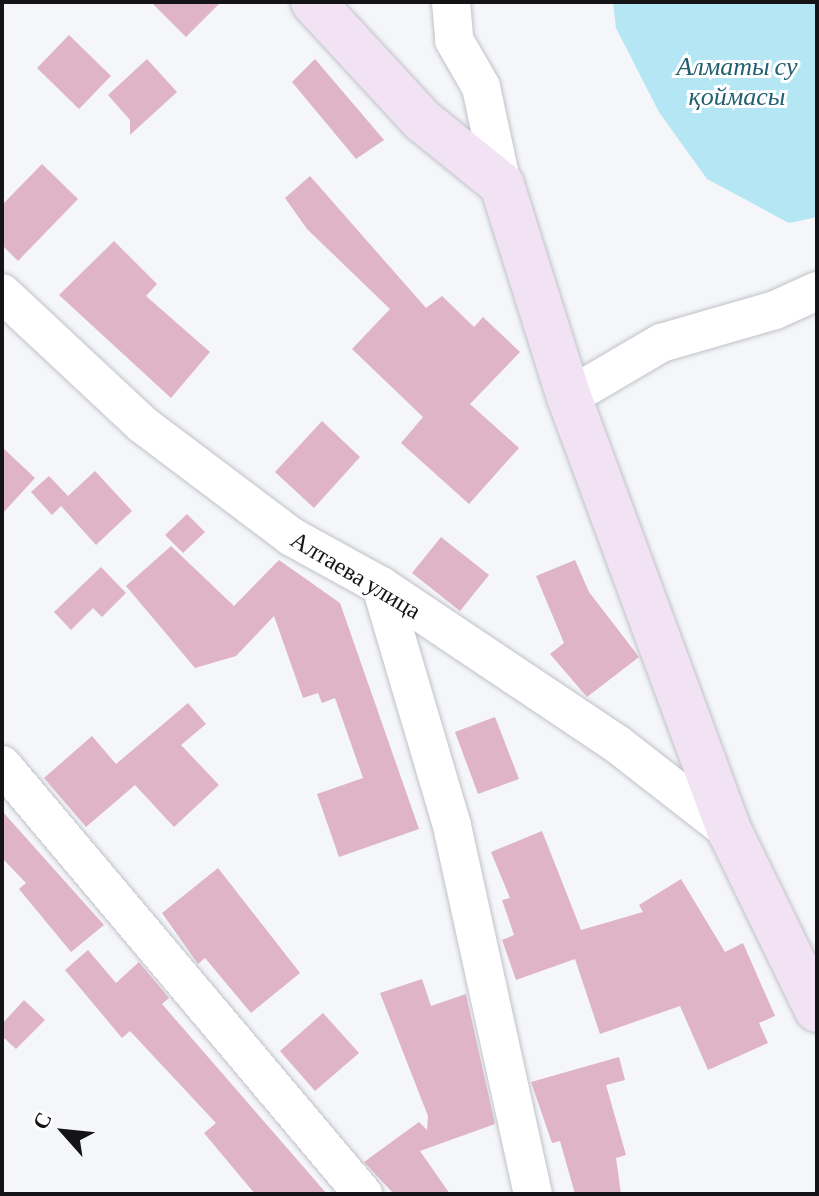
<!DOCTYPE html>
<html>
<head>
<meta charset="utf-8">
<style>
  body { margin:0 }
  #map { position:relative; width:819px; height:1196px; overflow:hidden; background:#f4f6fa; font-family:"Crimson Pro",serif }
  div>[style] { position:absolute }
  .water>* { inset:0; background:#b4e6f4 }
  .building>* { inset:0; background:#dfb4c7 }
  .roads { filter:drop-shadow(0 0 2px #c1c2c7) drop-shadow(0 0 2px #c1c2c7) }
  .street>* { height:38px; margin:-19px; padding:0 19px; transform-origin:19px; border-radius:19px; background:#fff }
  .secondary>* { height:44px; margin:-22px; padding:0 22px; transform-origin:22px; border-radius:22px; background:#f1e2f4 }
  span { translate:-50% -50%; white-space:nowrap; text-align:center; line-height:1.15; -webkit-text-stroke:6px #fff; paint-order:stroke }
  .street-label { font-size:24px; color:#141416 }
  .water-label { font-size:26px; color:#216070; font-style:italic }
  .frame { position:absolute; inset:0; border:4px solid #141416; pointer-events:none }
  .north { position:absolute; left:24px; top:1092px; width:80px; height:80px; -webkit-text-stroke:6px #fff; paint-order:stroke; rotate:297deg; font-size:22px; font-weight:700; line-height:32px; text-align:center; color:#141416 }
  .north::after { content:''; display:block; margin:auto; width:28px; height:36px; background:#141416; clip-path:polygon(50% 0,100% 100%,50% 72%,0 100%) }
</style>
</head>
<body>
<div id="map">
  <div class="water">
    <i style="clip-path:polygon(613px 2px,817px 2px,817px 217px,789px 223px,707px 179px,659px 112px,616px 28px)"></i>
  </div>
  <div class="building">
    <i style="clip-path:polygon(151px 2px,221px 2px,186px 37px)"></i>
    <i style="clip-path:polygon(69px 35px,111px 76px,79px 109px,37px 68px)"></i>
    <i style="clip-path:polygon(147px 59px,177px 92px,130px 135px,130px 120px,108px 95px)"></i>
    <i style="clip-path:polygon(315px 59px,384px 140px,356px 159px,292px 82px)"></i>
    <i style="clip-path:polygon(42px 164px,78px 199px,18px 261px,2px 245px,2px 205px)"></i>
    <i style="clip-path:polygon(310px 176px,426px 308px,442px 296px,474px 327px,483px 317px,520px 352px,470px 404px,519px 448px,469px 504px,401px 443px,423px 417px,352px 349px,390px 309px,307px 229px,285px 198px)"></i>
    <i style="clip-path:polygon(114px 241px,157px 284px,146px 296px,210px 352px,171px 398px,59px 295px)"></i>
    <i style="clip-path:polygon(322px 421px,360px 457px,314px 508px,275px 472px)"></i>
    <i style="clip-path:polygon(2px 447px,35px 478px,2px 514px)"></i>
    <i style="clip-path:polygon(95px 471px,132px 511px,96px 545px,61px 506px,52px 515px,31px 492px,49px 476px,68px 496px)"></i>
    <i style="clip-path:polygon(187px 514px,205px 532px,183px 553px,165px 535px)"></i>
    <i style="clip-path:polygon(441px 537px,489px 575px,460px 611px,412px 573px)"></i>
    <i style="clip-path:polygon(171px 546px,234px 606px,279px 560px,340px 603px,419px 829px,339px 857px,317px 794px,363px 778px,335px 698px,322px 703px,318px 693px,303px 698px,274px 616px,236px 656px,195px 668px,126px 586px)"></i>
    <i style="clip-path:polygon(575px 560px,589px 592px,639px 657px,587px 697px,550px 654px,564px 643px,536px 576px)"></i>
    <i style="clip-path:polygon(101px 567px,126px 593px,102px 617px,93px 608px,71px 630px,54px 612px)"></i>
    <i style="clip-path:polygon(188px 703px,206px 724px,181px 745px,219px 785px,174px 827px,135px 785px,86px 827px,44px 778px,92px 736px,116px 764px)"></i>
    <i style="clip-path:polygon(495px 717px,519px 779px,478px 794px,455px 732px)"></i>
    <i style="clip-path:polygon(2px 811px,104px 925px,71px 952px,19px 889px,26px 883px,2px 858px)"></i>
    <i style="clip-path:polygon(542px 831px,581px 930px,643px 912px,639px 905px,681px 879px,725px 952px,743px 943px,775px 1016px,759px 1023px,768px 1043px,708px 1070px,680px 1006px,600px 1034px,575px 959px,516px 980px,502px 940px,514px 935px,502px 900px,510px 898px,491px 852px)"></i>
    <i style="clip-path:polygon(218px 868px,300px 973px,251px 1013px,205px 958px,198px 964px,162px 913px)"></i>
    <i style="clip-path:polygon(88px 950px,116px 983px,139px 962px,169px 998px,162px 1004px,327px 1194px,255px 1194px,204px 1133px,216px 1123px,130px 1031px,122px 1038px,65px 970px)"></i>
    <i style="clip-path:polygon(422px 979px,431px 1006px,466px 994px,495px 1124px,420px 1151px,450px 1194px,394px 1194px,364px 1162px,419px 1122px,427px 1130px,428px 1116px,380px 993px)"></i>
    <i style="clip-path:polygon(24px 1000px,45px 1020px,16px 1049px,2px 1036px,2px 1024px)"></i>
    <i style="clip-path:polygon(323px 1013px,359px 1053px,315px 1091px,280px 1051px)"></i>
    <i style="clip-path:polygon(619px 1057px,625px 1080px,606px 1085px,626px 1155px,616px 1158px,621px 1194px,575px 1194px,560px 1141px,552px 1143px,531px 1082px)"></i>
  </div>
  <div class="roads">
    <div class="street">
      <i style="left:451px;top:2px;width:38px;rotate:85deg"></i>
      <i style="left:454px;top:40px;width:54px;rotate:60.1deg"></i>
      <i style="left:481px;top:87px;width:100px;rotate:77.9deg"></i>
      <i style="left:2px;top:293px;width:192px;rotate:43.1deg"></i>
      <i style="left:142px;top:424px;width:188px;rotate:37deg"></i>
      <i style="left:292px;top:537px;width:102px;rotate:28.8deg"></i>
      <i style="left:381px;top:586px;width:284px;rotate:33.8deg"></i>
      <i style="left:617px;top:744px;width:143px;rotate:37.9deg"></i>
      <i style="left:569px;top:397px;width:107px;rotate:-30.4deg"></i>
      <i style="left:661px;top:343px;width:119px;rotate:-16.1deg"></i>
      <i style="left:775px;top:310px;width:46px;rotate:-24.3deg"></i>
      <i style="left:381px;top:586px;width:250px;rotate:73.5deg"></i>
      <i style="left:452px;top:826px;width:377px;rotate:77.6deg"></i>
      <i style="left:2px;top:765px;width:561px;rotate:49.92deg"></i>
    </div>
    <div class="secondary">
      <i style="left:313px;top:2px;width:162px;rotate:47.3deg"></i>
      <i style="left:423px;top:121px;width:102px;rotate:39deg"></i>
      <i style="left:502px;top:185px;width:222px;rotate:72.5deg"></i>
      <i style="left:569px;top:397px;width:464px;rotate:69.7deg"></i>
      <i style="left:730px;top:832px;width:198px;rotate:64deg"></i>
    </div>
  </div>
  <div class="street-label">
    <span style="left:356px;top:575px;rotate:31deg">Алтаева улица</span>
  </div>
  <div class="water-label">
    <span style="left:737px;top:82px">Алматы су<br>қоймасы</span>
  </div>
  <div class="frame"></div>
  <div class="north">С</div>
</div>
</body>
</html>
